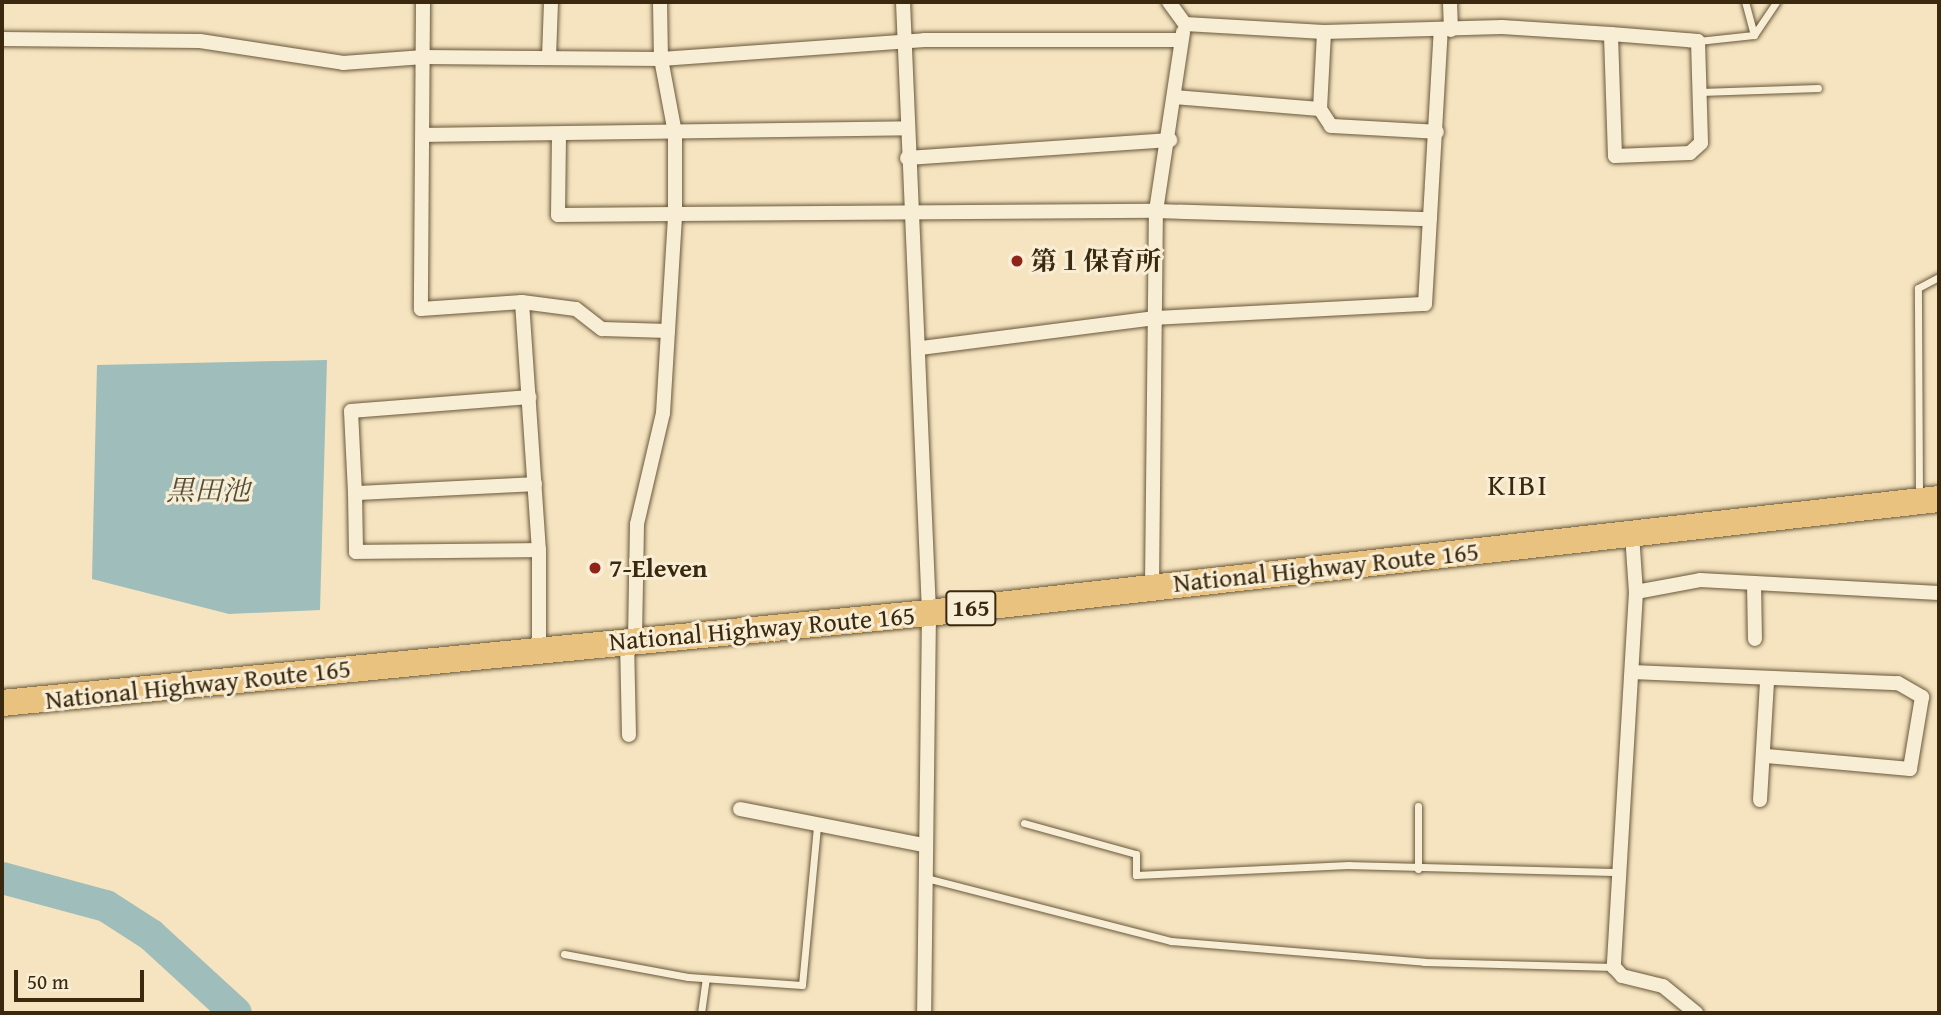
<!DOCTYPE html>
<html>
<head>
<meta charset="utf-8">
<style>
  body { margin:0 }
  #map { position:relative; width:1941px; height:1015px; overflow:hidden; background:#f5e4bf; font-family:"Gentium Book Plus","Noto Serif JP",serif }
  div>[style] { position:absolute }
  .water>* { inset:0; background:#9fbdba }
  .river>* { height:32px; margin:-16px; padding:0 16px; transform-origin:16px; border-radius:16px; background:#9fbdba }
  .roads { filter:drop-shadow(0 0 2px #69583b) drop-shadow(0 0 2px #69583b) }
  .lane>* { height:7px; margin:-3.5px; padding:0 3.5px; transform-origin:3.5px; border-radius:3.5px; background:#f8edd5 }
  .street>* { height:14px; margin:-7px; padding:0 7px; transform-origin:7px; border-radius:7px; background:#f8edd5 }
  .highway>* { height:26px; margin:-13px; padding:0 13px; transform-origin:13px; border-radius:13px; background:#eac280 }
  .dots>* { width:19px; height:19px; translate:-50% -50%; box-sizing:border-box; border:4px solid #f8edd5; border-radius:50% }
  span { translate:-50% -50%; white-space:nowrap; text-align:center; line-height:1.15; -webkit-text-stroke:6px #f8edd5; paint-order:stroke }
  .shield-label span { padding:2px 5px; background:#f8edd5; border:2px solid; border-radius:5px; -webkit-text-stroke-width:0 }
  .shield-label { font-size:24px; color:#3a290f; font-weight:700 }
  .poi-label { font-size:26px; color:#3a290f; font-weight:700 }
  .left { translate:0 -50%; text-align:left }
  .street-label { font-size:26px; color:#3a290f }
  .water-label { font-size:28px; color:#534e3a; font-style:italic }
  .quarter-label { font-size:30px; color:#3a290f; letter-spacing:2px }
  .frame { position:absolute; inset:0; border:4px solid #3a290f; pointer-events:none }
  .scale { position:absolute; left:14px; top:970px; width:130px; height:32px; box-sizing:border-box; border:4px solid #3a290f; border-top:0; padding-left:9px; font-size:21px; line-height:24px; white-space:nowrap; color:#3a290f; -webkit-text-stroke:5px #f8edd5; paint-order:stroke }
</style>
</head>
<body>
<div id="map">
  <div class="water">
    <i style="clip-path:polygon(327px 360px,320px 610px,229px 614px,92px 579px,97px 365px)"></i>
  </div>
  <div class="river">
    <i style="left:2px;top:878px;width:108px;rotate:15.1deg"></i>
    <i style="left:106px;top:906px;width:54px;rotate:32.8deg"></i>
    <i style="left:151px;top:935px;width:115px;rotate:42.5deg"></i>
  </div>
  <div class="roads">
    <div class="lane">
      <i style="left:1754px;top:35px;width:40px;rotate:-56deg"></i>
      <i style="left:1698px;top:41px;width:56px;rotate:-6.1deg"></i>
      <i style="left:1754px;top:35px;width:34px;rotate:-105deg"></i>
      <i style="left:1700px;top:92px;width:118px;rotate:-1.9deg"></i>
      <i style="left:1919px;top:497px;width:209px;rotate:-90.3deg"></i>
      <i style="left:1918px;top:288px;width:24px;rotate:-28deg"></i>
      <i style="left:1418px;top:806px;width:63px;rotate:90deg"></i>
      <i style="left:1024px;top:823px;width:116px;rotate:15.5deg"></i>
      <i style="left:1136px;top:854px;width:21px;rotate:90deg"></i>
      <i style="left:1136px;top:875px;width:213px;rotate:-2.7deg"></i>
      <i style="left:1349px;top:865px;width:270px;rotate:1.5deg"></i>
      <i style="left:926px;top:878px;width:253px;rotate:14.4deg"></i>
      <i style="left:1171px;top:941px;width:254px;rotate:4.7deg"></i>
      <i style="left:1424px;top:962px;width:190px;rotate:1.5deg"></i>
      <i style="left:564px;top:954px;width:126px;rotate:10.5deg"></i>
      <i style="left:688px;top:977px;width:114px;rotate:4deg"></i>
      <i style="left:802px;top:985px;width:161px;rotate:-84.6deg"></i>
      <i style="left:701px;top:1013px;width:34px;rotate:-82deg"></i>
    </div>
    <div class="street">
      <i style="left:423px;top:2px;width:307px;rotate:90.4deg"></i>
      <i style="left:421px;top:309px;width:101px;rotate:-4deg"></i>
      <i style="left:522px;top:302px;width:54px;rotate:7.4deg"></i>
      <i style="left:576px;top:309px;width:33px;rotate:38deg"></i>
      <i style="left:602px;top:329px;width:66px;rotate:1.7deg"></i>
      <i style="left:903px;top:2px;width:612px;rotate:87.56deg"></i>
      <i style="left:929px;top:613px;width:400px;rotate:90.7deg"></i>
      <i style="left:1169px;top:2px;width:27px;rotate:54deg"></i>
      <i style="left:1450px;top:2px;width:28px;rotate:88deg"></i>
      <i style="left:1185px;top:24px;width:139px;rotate:3.3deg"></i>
      <i style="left:1324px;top:32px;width:178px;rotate:-1.6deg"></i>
      <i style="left:1502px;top:27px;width:109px;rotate:3.7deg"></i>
      <i style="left:1611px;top:34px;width:87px;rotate:4.6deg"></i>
      <i style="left:1698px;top:41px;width:102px;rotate:88.3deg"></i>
      <i style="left:1701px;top:143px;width:15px;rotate:138deg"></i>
      <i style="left:1690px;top:153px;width:75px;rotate:177.7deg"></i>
      <i style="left:1615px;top:156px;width:122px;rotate:-91.9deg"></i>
      <i style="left:2px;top:39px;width:198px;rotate:0.6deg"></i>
      <i style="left:200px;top:41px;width:145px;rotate:8.7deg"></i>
      <i style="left:343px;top:63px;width:81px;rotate:-4.2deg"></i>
      <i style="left:424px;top:57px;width:237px;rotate:0.5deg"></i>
      <i style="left:661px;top:59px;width:264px;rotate:-4.1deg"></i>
      <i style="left:924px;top:40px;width:256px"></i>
      <i style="left:549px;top:57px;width:55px;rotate:-87.9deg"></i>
      <i style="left:1174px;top:97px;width:146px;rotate:4.7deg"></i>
      <i style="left:1320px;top:109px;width:77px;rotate:-87deg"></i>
      <i style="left:1320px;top:109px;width:20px;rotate:57deg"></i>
      <i style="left:1331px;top:126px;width:106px;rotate:3.2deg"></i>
      <i style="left:426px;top:135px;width:479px;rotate:-0.8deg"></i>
      <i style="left:559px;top:135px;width:80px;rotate:90.7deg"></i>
      <i style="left:558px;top:215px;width:117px;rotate:-0.5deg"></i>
      <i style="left:675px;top:214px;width:81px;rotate:-90deg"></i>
      <i style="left:675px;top:133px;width:75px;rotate:-100.7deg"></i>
      <i style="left:661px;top:59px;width:57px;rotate:-91deg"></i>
      <i style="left:907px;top:158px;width:264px;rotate:-3.9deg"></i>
      <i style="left:522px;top:302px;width:249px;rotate:86.1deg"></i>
      <i style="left:539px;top:550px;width:99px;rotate:90deg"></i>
      <i style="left:921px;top:348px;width:235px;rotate:-7.3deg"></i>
      <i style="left:1154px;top:318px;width:271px;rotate:-3deg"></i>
      <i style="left:1425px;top:304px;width:274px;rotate:-86.7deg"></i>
      <i style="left:535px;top:484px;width:180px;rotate:177.1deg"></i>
      <i style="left:355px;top:493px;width:59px;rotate:89deg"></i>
      <i style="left:356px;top:552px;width:183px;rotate:-0.6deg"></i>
      <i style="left:355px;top:493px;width:82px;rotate:-92.8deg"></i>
      <i style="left:351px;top:411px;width:179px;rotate:-4.5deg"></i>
      <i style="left:1632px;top:534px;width:58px;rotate:86.1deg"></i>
      <i style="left:1636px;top:592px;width:376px;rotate:93.4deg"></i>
      <i style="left:1614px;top:967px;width:12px;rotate:48deg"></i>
      <i style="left:1622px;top:976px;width:42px;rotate:13.7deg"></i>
      <i style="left:1663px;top:986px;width:43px;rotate:39.3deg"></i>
      <i style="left:1754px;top:583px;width:56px;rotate:89deg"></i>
      <i style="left:1152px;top:586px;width:375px;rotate:-89.4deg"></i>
      <i style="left:1156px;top:211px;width:181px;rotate:-81.4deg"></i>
      <i style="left:1636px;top:592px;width:65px;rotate:-10.6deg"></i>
      <i style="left:1700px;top:580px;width:239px;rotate:3.1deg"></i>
      <i style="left:635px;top:639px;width:115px;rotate:-89deg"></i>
      <i style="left:637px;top:524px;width:114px;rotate:-76.8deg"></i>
      <i style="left:663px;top:413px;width:199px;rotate:-86.5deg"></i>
      <i style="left:675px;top:214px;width:481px;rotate:-0.4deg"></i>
      <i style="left:1156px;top:211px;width:274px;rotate:1.7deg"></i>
      <i style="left:627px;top:640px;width:95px;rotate:88.8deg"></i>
      <i style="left:1632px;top:672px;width:266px;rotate:2.4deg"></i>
      <i style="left:1898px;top:683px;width:28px;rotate:30deg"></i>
      <i style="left:1922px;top:697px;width:73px;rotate:99.5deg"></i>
      <i style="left:1910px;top:769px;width:144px;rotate:-174.8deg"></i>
      <i style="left:1760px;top:800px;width:119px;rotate:-86.6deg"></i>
      <i style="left:740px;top:809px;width:187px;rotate:11.1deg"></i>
    </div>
    <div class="highway">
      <i style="left:2px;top:703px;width:931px;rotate:-5.55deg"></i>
      <i style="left:929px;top:613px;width:1016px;rotate:-6.44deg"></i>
    </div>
  </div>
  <div class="dots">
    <i style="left:1017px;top:261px;background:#8f2418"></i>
    <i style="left:595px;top:568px;background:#8f2418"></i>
  </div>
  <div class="shield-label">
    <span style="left:971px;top:608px">165</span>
  </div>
  <div class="poi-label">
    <span class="left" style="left:1031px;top:261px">第１保育所</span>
    <span class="left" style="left:609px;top:568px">7-Eleven</span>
  </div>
  <div class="street-label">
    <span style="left:1326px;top:567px;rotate:-6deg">National Highway Route 165</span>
    <span style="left:762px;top:628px;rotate:-5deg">National Highway Route 165</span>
    <span style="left:198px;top:684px;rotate:-6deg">National Highway Route 165</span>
  </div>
  <div class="water-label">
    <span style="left:208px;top:490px">黒田池</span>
  </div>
  <div class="quarter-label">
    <span style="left:1518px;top:484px">KIBI</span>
  </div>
  <div class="frame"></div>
  <div class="scale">50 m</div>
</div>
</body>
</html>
